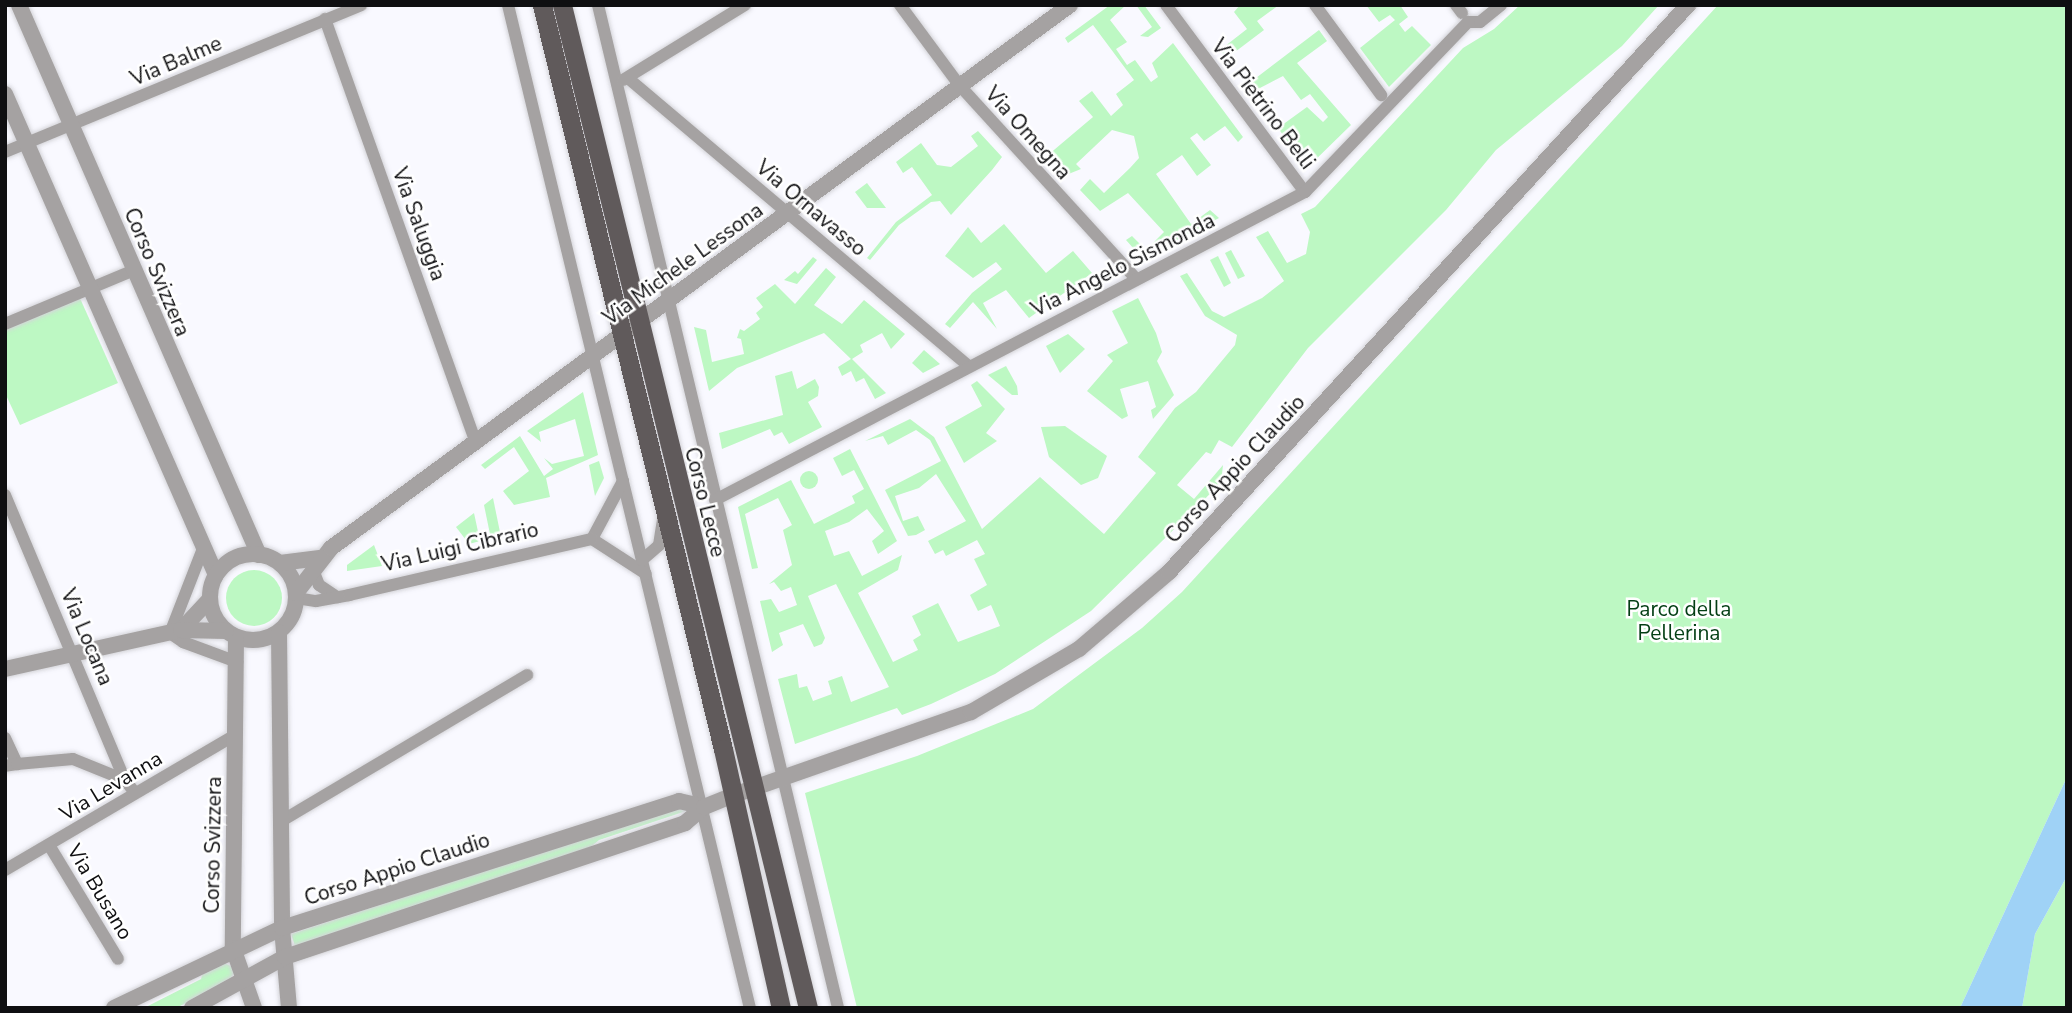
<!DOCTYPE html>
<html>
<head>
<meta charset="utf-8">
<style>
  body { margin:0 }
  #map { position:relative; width:2072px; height:1013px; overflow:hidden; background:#f9f9ff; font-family:"Nunito Sans",sans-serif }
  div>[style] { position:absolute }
  .green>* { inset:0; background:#bdf8c3 }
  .round { border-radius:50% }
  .water>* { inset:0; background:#9fd2f6 }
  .roads { filter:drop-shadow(0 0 2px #d4d4d9) drop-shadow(0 0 2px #d4d4d9) }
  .minor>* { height:12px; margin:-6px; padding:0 6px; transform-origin:6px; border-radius:6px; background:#a5a2a2 }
  .tertiary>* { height:16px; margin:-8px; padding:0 8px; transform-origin:8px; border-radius:8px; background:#a5a2a2 }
  .tertiary>.ring { margin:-8px; padding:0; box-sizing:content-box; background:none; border:16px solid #a5a2a2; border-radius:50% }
  .primary>* { height:19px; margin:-9.5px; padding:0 9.5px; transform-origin:9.5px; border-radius:9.5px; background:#605a5b }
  span { translate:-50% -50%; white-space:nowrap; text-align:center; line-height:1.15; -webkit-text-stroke:5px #fff; paint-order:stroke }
  .street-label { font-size:21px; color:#0f0f11 }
  .park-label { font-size:21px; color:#033e14 }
  .frame { position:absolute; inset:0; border:7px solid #0f0f11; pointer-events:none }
</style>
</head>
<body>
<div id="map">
  <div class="green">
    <i style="clip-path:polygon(1110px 5px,1126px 5px,1110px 20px,1127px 42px,1116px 49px,1127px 65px,1135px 60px,1151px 82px,1158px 77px,1152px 63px,1173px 43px,1243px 137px,1238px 142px,1225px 126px,1204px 141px,1197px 133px,1190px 138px,1211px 165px,1197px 176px,1182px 155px,1156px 174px,1191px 224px,1210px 210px,1219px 218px,1142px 258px,1126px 240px,1132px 236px,1146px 250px,1164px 232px,1128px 193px,1100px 211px,1080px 190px,1090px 179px,1104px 193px,1130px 168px,1139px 158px,1134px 136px,1112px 130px,1076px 164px,1081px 169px,1066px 175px,1048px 155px,1093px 117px,1079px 101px,1092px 91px,1111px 116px,1123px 105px,1116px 94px,1134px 80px,1093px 25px,1068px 43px,1065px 38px)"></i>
    <i style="clip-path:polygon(1136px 5px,1144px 5px,1161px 28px,1148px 37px,1140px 36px,1152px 27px)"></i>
    <i style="clip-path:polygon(1240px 5px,1279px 5px,1257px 21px,1264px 30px,1227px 58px,1220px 50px,1247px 29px,1234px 12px)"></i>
    <i style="clip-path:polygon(1366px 5px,1400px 5px,1408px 17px,1399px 24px,1405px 32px,1412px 26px,1431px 45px,1389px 87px,1360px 48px,1395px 20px,1390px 15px,1379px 22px)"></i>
    <i style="clip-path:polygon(1520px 5px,1659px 5px,1622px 46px,1496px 150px,1446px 210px,1308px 348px,1232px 447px,1219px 440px,1211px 454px,1206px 452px,1177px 485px,1194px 499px,1223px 465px,1221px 483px,1091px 611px,995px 674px,931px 704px,902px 715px,897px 708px,795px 744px,778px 679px,797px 674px,799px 688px,807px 686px,813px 701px,832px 694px,828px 681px,842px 676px,851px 702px,889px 687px,836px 584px,808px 596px,825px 638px,822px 644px,814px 647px,803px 624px,779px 633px,783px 645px,772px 652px,760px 601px,771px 599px,779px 612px,797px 605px,791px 587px,781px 591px,774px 582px,769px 584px,792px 565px,783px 530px,792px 525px,778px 498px,745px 514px,758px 568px,752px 569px,738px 507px,791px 480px,814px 524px,855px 503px,852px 496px,864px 489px,854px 470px,842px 476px,833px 458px,850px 449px,897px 541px,878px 554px,872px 541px,884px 531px,867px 509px,849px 522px,825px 531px,834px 556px,849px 551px,862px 576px,902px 555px,898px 570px,858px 593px,893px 662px,918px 650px,913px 640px,921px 635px,912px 616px,938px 603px,958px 642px,1000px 626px,991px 605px,978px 611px,970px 595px,987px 585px,974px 559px,985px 554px,977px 540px,946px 556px,943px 550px,935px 554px,928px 541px,966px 521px,936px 474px,919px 488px,895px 496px,903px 521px,918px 516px,925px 530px,916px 535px,908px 536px,885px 490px,941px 461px,930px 440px,916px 430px,888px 445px,883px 436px,865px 441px,910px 419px,934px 437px,982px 529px,1040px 477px,1104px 534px,1156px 473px,1138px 457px,1175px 408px,1196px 392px,1235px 345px,1237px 335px,1205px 316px,1180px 276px,1187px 273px,1212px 311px,1224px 317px,1262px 298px,1284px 281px,1256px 237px,1268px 231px,1287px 263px,1306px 254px,1310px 232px,1301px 214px,1315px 207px,1463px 48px,1494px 29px)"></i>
    <i style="clip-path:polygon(1718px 5px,2067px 5px,2067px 777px,1960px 1008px,857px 1008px,805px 793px,917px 756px,1033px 709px,1142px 628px,1182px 592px)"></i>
    <i style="clip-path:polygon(1319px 30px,1327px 41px,1297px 63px,1351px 125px,1307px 168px,1278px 128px,1307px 107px,1323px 122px,1328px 117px,1310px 94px,1301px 100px,1283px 76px,1258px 89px,1252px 81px)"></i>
    <i style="clip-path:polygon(978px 131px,1002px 157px,992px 170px,951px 215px,940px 201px,931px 202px,899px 225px,870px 260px,867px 258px,896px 222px,932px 195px,912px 167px,903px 173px,896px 162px,921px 143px,937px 165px,951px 167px,978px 146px,971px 136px)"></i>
    <i style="clip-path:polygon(867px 183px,886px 208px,867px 208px,855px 192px)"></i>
    <i style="clip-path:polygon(1004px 224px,1046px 273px,1073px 251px,1092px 273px,1029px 318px,1006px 290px,983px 303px,997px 329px,973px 302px,950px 328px,945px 324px,972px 293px,1002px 269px,996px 262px,973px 278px,945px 256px,968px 227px,981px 243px)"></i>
    <i style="clip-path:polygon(1231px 250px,1245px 276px,1238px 279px,1225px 253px)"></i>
    <i style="clip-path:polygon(1218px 256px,1231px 283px,1224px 287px,1210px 260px)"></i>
    <i style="clip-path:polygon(813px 257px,817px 260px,797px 284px,784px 280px,795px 271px,798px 274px)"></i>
    <i style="clip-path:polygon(826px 268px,836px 277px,814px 305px,842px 324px,864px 300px,905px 334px,891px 349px,882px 333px,860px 345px,863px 352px,852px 359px,886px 393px,875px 399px,864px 378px,856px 382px,851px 371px,842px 376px,838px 367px,851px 359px,824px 333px,737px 368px,709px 391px,694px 327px,706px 330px,712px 362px,744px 354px,741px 339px,737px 338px,740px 329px,744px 331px,760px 319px,756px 313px,763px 307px,756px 298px,775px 284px,795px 304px)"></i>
    <i style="clip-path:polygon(79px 296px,118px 383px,20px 425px,5px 393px,5px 327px)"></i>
    <i style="clip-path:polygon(1138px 298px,1156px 333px,1162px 352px,1157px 361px,1174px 395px,1153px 419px,1151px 410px,1156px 407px,1148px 381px,1120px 389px,1128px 416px,1122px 419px,1087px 391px,1113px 361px,1107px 355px,1128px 343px,1112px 311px)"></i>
    <i style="clip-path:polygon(1068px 334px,1085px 349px,1060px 373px,1046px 346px)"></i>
    <i style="clip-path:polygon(924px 350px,940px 364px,923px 373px,912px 363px)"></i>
    <i style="clip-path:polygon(1006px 366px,1017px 386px,1018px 395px,1012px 395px,988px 375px)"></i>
    <i style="clip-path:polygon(792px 371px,797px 389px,815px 379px,819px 387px,818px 396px,808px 402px,822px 427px,789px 444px,782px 432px,774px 436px,770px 429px,722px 449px,719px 433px,783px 415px,775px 376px)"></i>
    <i style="clip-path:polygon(977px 381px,1005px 409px,986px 433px,997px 441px,964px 463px,945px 427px,982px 406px,971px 385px)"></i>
    <i style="clip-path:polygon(583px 392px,598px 455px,546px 478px,550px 497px,514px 505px,503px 491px,529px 471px,514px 447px,485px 469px,481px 465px,520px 436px,544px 476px,553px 469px,544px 458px,552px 464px,584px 456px,575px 419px,539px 432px,541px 442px,527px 431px)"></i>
    <i style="clip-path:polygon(1065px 426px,1107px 456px,1098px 478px,1081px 485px,1049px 457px,1041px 427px)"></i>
    <i style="clip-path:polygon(599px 461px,604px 478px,595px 496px,589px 465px)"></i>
    <i class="round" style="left:800px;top:471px;width:18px;height:18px"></i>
    <i style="clip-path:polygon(493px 498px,501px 537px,491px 539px,484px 505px)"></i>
    <i style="clip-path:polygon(474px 513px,480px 541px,469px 544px,456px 527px)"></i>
    <i style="clip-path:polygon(374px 545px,382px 566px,347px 571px,347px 565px)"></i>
    <i class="round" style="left:226px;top:570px;width:56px;height:56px"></i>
    <i style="clip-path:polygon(690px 804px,692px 809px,599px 840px,586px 851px,295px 946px,291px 934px)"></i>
    <i style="clip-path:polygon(2067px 876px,2067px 1008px,2022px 1008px,2035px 934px)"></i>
    <i style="clip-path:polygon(222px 962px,233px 967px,234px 974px,226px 983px,176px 1008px,144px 1008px,201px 979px,203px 971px)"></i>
  </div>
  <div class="water">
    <i style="clip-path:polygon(2067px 777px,2067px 876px,2035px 934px,2022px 1008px,1960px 1008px)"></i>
  </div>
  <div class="roads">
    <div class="minor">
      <i style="left:508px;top:5px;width:1032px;rotate:76.44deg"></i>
      <i style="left:598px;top:5px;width:1031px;rotate:76.54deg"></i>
      <i style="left:900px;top:5px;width:101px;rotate:53.5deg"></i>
      <i style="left:960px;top:86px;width:261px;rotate:47.6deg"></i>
      <i style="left:1166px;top:5px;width:233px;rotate:53.4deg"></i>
      <i style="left:1315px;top:5px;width:112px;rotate:53.7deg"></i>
      <i style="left:1456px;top:5px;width:10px;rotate:53deg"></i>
      <i style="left:325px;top:19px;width:449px;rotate:70.4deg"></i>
      <i style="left:629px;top:79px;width:445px;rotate:40.2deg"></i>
      <i style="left:623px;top:80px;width:143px;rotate:-31.6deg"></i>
      <i style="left:5px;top:152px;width:385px;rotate:-22.4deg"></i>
      <i style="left:5px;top:324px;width:138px;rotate:-22.7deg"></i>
      <i style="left:5px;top:495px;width:309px;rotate:67.2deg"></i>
      <i style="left:125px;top:780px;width:16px;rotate:52deg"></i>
      <i style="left:715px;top:500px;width:666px;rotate:-27.57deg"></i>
      <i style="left:1305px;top:192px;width:236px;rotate:-46.2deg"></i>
      <i style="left:1468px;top:22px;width:12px"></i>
      <i style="left:1480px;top:22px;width:27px;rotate:-39deg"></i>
      <i style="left:592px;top:539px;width:66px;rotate:-61.9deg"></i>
      <i style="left:592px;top:539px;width:64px;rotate:32.9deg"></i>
      <i style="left:204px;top:546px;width:93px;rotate:111.3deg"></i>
      <i style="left:170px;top:633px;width:16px;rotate:35deg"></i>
      <i style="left:183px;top:642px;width:58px;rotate:20.3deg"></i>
      <i style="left:642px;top:560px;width:23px;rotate:-41deg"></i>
      <i style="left:659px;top:545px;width:25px;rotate:-81deg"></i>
      <i style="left:312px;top:567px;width:19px;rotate:69deg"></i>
      <i style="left:319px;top:585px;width:22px;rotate:34deg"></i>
      <i style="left:296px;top:598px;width:20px;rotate:9deg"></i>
      <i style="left:316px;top:601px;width:34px;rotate:-10deg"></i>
      <i style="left:349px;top:595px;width:249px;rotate:-13deg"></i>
      <i style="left:5px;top:738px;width:29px;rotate:65deg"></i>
      <i style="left:17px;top:764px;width:12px;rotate:171deg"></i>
      <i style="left:17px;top:764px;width:56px;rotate:-5.1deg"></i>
      <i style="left:73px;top:759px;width:56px;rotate:22deg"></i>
      <i style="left:283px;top:820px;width:284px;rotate:-30.7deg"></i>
      <i style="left:49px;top:845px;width:133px;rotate:58.8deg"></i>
      <i style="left:5px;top:870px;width:267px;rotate:-30.4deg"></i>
    </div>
    <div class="tertiary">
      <i style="left:19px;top:5px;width:600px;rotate:66.43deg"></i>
      <i style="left:5px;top:94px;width:525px;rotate:66.31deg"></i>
      <i class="ring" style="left:210px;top:554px;width:70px;height:70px"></i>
      <i style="left:280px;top:563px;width:40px;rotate:-7.1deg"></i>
      <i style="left:296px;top:593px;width:57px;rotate:-52.1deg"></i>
      <i style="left:331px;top:548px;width:917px;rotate:-36.31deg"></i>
      <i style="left:181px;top:630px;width:42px;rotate:-46.9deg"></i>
      <i style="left:279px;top:632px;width:296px;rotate:89.4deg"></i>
      <i style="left:282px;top:928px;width:80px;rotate:85deg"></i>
      <i style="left:236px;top:637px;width:311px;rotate:90.6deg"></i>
      <i style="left:233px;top:948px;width:64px;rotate:70.7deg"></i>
      <i style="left:5px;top:669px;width:180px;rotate:-12.5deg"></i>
      <i style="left:181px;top:630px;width:45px;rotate:1.3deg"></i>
      <i style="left:114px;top:1008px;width:186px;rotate:-25.5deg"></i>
      <i style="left:282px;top:928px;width:417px;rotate:-17.7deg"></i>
      <i style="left:679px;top:801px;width:26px;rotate:13deg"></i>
      <i style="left:192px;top:1008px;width:106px;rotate:-28.7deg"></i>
      <i style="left:285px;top:957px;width:422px;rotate:-18.5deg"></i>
      <i style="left:685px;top:823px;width:25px;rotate:-40deg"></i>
      <i style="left:704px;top:807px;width:29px;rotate:-22deg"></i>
      <i style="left:731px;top:796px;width:254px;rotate:-19.3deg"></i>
      <i style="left:971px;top:712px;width:125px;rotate:-30.3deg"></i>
      <i style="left:1079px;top:649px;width:118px;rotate:-40.5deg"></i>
      <i style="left:1169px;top:572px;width:769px;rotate:-47.53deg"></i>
    </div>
    <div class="primary">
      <i style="left:542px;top:5px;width:766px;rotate:76.33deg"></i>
      <i style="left:723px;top:749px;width:265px;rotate:77.4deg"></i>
      <i style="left:562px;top:5px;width:1033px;rotate:76.22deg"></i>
    </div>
  </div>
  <div class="street-label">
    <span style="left:176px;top:61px;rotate:-23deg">Via Balme</span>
    <span style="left:1263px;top:104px;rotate:53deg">Via Pietrino Belli</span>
    <span style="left:1028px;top:133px;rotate:48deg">Via Omegna</span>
    <span style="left:811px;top:208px;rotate:40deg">Via Ornavasso</span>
    <span style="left:419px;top:224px;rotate:70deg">Via Saluggia</span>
    <span style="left:683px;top:264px;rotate:-36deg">Via Michele Lessona</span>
    <span style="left:1123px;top:265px;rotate:-27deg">Via Angelo Sismonda</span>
    <span style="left:157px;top:272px;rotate:67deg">Corso Svizzera</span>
    <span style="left:1235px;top:469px;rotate:-47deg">Corso Appio Claudio</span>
    <span style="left:705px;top:502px;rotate:76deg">Corso Lecce</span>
    <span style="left:460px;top:547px;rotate:-13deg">Via Luigi Cibrario</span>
    <span style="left:87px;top:637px;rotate:67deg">Via Locana</span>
    <span style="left:111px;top:786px;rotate:-31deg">Via Levanna</span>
    <span style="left:213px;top:845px;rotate:-89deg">Corso Svizzera</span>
    <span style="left:397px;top:869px;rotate:-18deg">Corso Appio Claudio</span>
    <span style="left:100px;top:892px;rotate:59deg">Via Busano</span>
  </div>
  <div class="park-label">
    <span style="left:1679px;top:621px">Parco della<br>Pellerina</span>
  </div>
  <div class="frame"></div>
</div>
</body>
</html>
